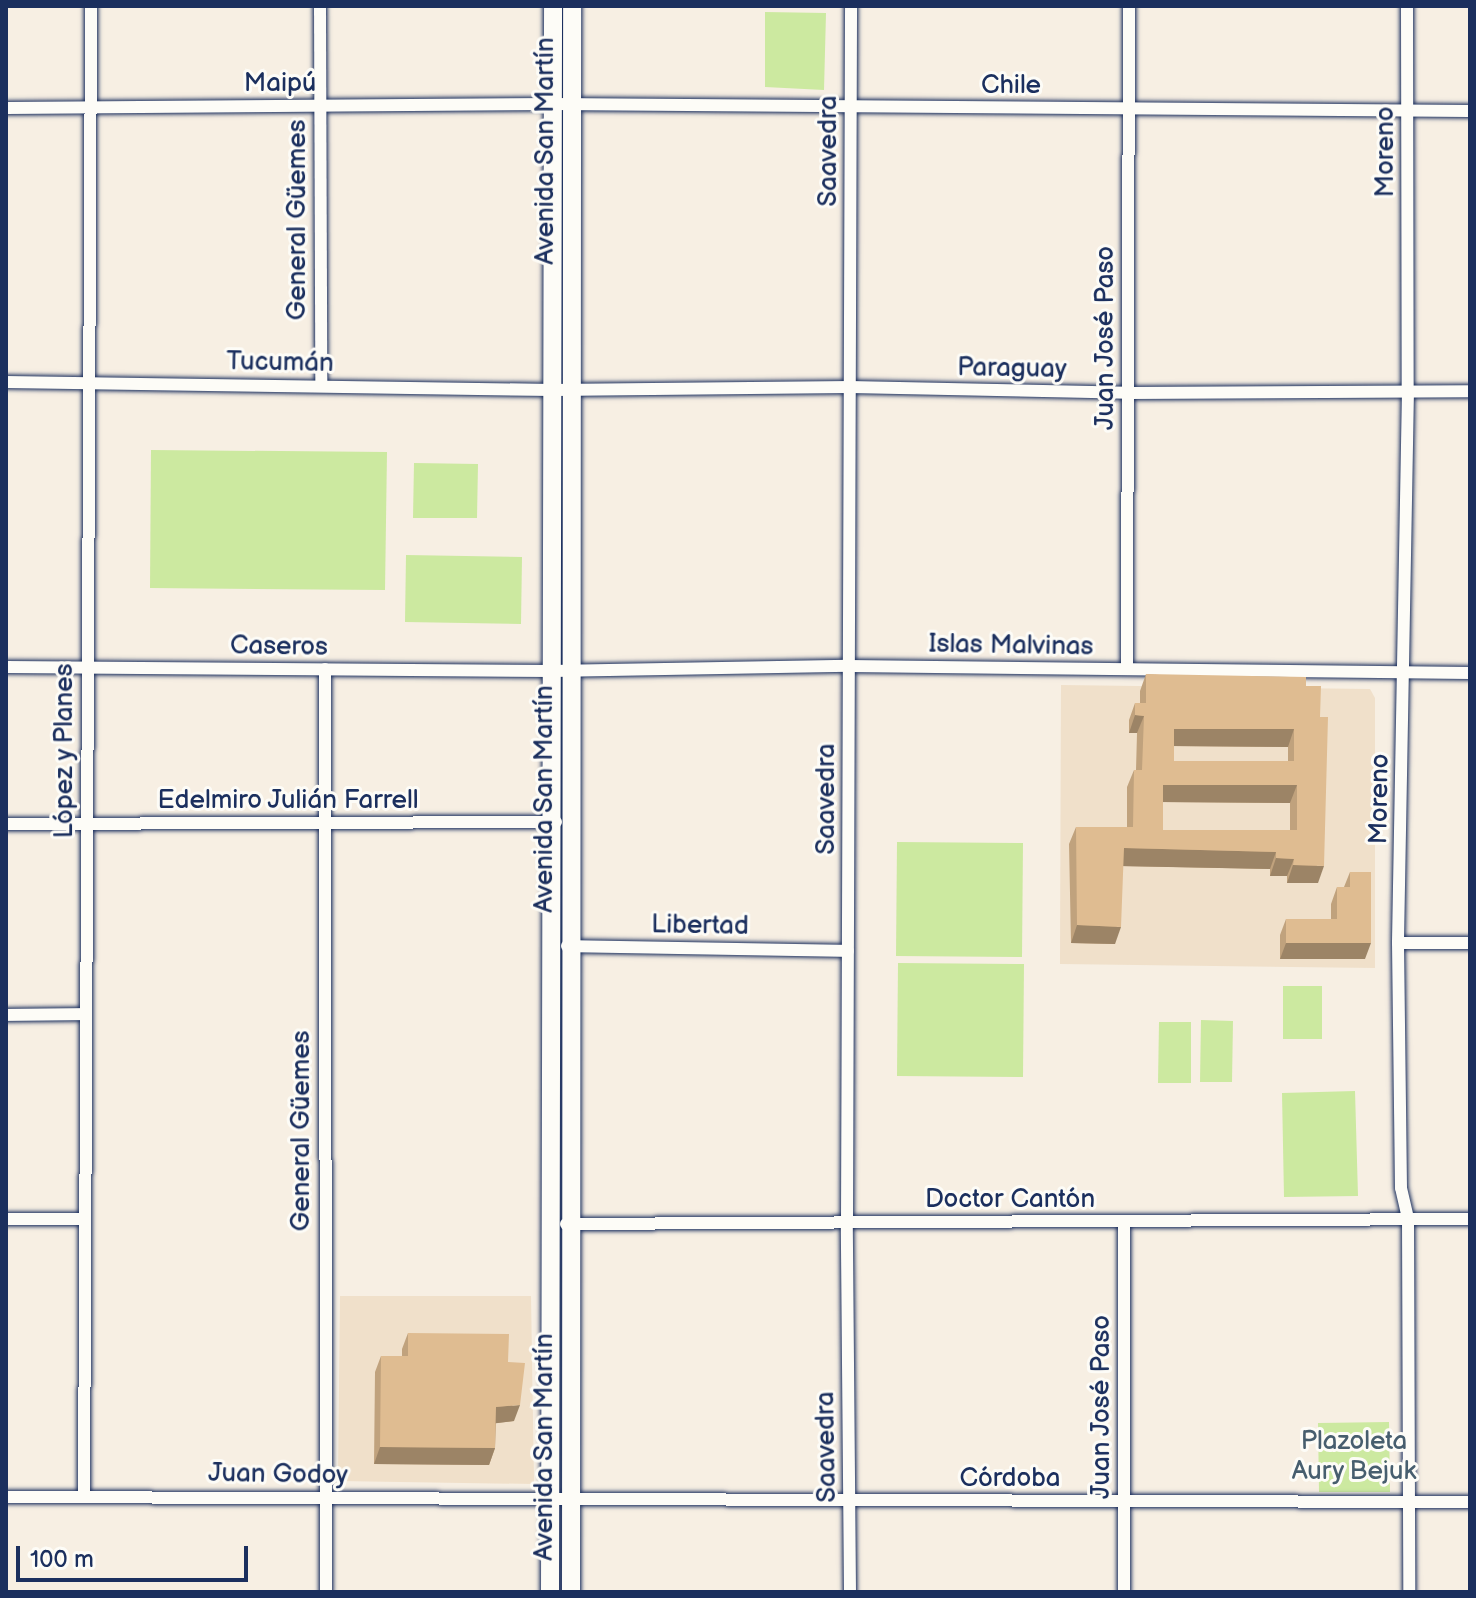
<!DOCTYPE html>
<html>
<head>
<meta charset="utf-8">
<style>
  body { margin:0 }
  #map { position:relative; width:1476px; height:1598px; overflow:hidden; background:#f7efe3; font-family:"Balsamiq Sans",sans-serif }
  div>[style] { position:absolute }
  .built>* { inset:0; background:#f0e0ca }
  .green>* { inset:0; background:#cce9a0 }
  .roads { filter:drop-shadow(0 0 2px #1b2f5e) drop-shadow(0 0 2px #1b2f5e) }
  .street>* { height:12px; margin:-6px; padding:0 6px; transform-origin:6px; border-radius:6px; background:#fdfcf7 }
  .secondary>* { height:18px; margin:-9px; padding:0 9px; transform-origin:9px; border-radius:9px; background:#fdfcf7 }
  .wall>* { inset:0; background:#c0a27d }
  .shaded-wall>* { inset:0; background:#9c8466 }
  .building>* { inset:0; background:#dfbc91 }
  span { translate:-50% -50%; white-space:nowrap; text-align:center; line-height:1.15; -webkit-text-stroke:6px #fdfcf7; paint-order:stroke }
  .street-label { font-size:26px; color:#1b2f5e }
  .park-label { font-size:26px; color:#475e6e }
  .frame { position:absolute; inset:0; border:8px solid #1b2f5e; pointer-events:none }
  .scale { position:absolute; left:16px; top:1546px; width:232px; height:36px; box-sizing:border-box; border:4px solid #1b2f5e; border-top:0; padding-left:10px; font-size:24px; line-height:28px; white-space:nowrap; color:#1b2f5e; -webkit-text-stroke:6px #fdfcf7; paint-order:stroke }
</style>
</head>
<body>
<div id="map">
  <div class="built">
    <i style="clip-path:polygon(1061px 685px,1370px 689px,1375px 698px,1375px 968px,1060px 964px)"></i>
    <i style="clip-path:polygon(340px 1296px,531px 1296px,534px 1484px,338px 1481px)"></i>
  </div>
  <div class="green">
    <i style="clip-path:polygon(765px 12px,826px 13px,824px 90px,765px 87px)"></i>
    <i style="clip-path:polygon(151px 450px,387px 452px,385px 590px,150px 588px)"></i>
    <i style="clip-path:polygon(414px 463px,478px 464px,477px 518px,413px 518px)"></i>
    <i style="clip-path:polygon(406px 555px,522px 557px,521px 624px,405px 622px)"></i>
    <i style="clip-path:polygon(897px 842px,1023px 843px,1022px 957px,896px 956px)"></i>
    <i style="clip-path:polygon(898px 963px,1024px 964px,1023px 1077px,897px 1076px)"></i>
    <i style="clip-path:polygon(1283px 986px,1322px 986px,1322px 1039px,1283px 1039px)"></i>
    <i style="clip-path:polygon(1201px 1020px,1233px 1021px,1232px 1082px,1200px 1082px)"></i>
    <i style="clip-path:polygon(1159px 1022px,1191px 1022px,1191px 1083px,1158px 1083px)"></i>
    <i style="clip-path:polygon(1355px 1091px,1358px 1196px,1284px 1197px,1282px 1093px)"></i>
    <i style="clip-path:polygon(1389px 1422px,1390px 1492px,1319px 1492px,1318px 1423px)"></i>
  </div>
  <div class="roads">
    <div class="street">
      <i style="left:320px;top:6px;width:379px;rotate:89.8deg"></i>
      <i style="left:1407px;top:6px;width:384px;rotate:89.9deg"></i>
      <i style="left:1408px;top:390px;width:553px;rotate:91.04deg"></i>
      <i style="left:1398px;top:943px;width:245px;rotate:89.3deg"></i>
      <i style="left:1401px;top:1188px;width:32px;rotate:77deg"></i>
      <i style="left:1408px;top:1219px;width:373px;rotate:89.8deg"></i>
      <i style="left:6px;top:108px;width:547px;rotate:-0.42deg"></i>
      <i style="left:553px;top:104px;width:917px;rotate:0.44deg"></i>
      <i style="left:6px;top:382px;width:547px;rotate:0.84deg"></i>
      <i style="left:553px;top:390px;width:297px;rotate:-0.6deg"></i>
      <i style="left:850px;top:387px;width:278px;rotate:1.2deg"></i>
      <i style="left:1128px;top:393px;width:342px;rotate:-0.3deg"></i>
      <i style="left:6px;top:667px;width:546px;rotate:0.42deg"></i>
      <i style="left:552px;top:671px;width:297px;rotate:-1deg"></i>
      <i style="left:849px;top:666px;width:621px;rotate:0.65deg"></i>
      <i style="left:325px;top:669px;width:923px;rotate:89.94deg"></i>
      <i style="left:1127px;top:669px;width:663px;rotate:-89.83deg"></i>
      <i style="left:6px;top:824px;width:550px;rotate:-0.21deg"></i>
      <i style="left:1398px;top:943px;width:72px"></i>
      <i style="left:567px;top:946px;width:281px;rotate:1deg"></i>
      <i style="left:6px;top:1015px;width:80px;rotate:-0.7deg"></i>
      <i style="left:6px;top:1219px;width:79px"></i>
      <i style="left:1124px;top:1221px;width:371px;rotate:90deg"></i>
      <i style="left:566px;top:1224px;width:904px;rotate:-0.32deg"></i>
      <i style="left:84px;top:1496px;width:1490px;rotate:-89.73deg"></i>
      <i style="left:6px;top:1497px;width:1464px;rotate:0.2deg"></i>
      <i style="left:850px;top:1592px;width:369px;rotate:-90.5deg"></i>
      <i style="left:847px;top:1223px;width:1217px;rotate:-89.81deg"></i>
    </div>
    <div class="secondary">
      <i style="left:550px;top:1592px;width:1586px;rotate:-89.89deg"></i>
      <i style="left:571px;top:1592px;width:1586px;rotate:-89.96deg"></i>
    </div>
  </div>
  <div class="wall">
    <i style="clip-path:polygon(evenodd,1146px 674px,1306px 686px,1318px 883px,1287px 883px,1287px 876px,1270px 876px,1270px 869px,1123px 866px,1115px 944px,1071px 943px,1069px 844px,1076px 827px,1127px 827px,1127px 787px,1134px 770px,1136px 770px,1137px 733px,1129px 733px,1129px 720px,1135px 703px,1140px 703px,1140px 691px,1146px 674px,1174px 746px,1288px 747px,1288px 761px,1174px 761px,1174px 746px,1146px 674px,1163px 802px,1290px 803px,1290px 830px,1163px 830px,1163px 802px)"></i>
    <i style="clip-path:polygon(1350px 872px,1365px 959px,1280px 959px,1280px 935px,1286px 919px,1331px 919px,1331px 904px,1337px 887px,1344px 887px)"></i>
    <i style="clip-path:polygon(408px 1333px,508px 1362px,514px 1421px,496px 1423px,495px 1448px,489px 1465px,374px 1464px,375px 1372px,381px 1356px,402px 1356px,402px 1349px)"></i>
  </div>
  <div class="shaded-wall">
    <i style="clip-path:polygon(1135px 715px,1144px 716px,1137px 733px,1129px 733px)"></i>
    <i style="clip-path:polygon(1174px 729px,1294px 729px,1288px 747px,1168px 746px)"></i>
    <i style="clip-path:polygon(1163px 785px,1297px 785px,1290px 803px,1157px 802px)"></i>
    <i style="clip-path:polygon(1124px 848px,1276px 852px,1270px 869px,1117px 866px)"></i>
    <i style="clip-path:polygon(1276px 858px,1294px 859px,1287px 876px,1270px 876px)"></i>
    <i style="clip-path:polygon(1293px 865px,1324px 866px,1318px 883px,1287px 883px)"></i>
    <i style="clip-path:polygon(1077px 925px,1121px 927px,1115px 944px,1071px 943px)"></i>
    <i style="clip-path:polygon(1286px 943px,1371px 943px,1365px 959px,1280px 959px)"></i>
    <i style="clip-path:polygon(520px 1405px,514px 1421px,490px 1424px,496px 1407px)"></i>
    <i style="clip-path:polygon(380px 1447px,495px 1448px,489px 1465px,374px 1464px)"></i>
  </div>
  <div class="building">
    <i style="clip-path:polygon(evenodd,1146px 674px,1306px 677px,1306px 686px,1321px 686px,1320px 717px,1328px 717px,1324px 866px,1293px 865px,1294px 859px,1276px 858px,1276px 852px,1124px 848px,1121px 927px,1077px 925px,1076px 827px,1133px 827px,1134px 770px,1142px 770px,1144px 716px,1135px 715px,1135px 703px,1146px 703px,1146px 674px,1174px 729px,1294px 729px,1294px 761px,1174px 761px,1174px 729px,1146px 674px,1163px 785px,1297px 785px,1297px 830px,1163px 830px,1163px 785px)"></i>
    <i style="clip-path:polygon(1350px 872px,1371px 872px,1371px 943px,1286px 943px,1286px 919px,1337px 919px,1337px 887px,1350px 887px)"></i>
    <i style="clip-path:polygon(408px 1333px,509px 1334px,508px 1362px,525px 1363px,520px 1405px,496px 1407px,495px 1448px,380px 1447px,381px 1356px,408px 1356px)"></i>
  </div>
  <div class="street-label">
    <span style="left:280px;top:84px">Maipú</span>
    <span style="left:1011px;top:86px">Chile</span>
    <span style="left:546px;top:151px;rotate:-90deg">Avenida San Martín</span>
    <span style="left:829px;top:151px;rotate:-90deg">Saavedra</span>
    <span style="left:1386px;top:152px;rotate:-90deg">Moreno</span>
    <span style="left:298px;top:220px;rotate:-90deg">General Güemes</span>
    <span style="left:1106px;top:338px;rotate:-90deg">Juan José Paso</span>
    <span style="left:280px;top:363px;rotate:1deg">Tucumán</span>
    <span style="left:1012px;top:369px;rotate:1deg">Paraguay</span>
    <span style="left:1011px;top:646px;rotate:1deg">Islas Malvinas</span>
    <span style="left:279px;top:647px;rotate:1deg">Caseros</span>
    <span style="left:65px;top:751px;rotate:-90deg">López y Planes</span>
    <span style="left:545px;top:799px;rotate:-90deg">Avenida San Martín</span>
    <span style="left:827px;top:799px;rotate:-90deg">Saavedra</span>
    <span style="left:1380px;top:799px;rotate:-89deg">Moreno</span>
    <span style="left:288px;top:801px">Edelmiro Julián Farrell</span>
    <span style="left:700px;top:926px;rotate:1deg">Libertad</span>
    <span style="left:302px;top:1131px;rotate:-90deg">General Güemes</span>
    <span style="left:1010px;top:1200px">Doctor Cantón</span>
    <span style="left:1102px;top:1407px;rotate:-90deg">Juan José Paso</span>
    <span style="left:545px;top:1447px;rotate:-90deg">Avenida San Martín</span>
    <span style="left:827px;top:1447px;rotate:-91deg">Saavedra</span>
    <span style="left:278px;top:1475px;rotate:1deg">Juan Godoy</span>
    <span style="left:1010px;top:1479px">Córdoba</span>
  </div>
  <div class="park-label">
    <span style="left:1354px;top:1457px">Plazoleta<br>Aury Bejuk</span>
  </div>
  <div class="frame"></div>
  <div class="scale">100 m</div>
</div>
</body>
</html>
